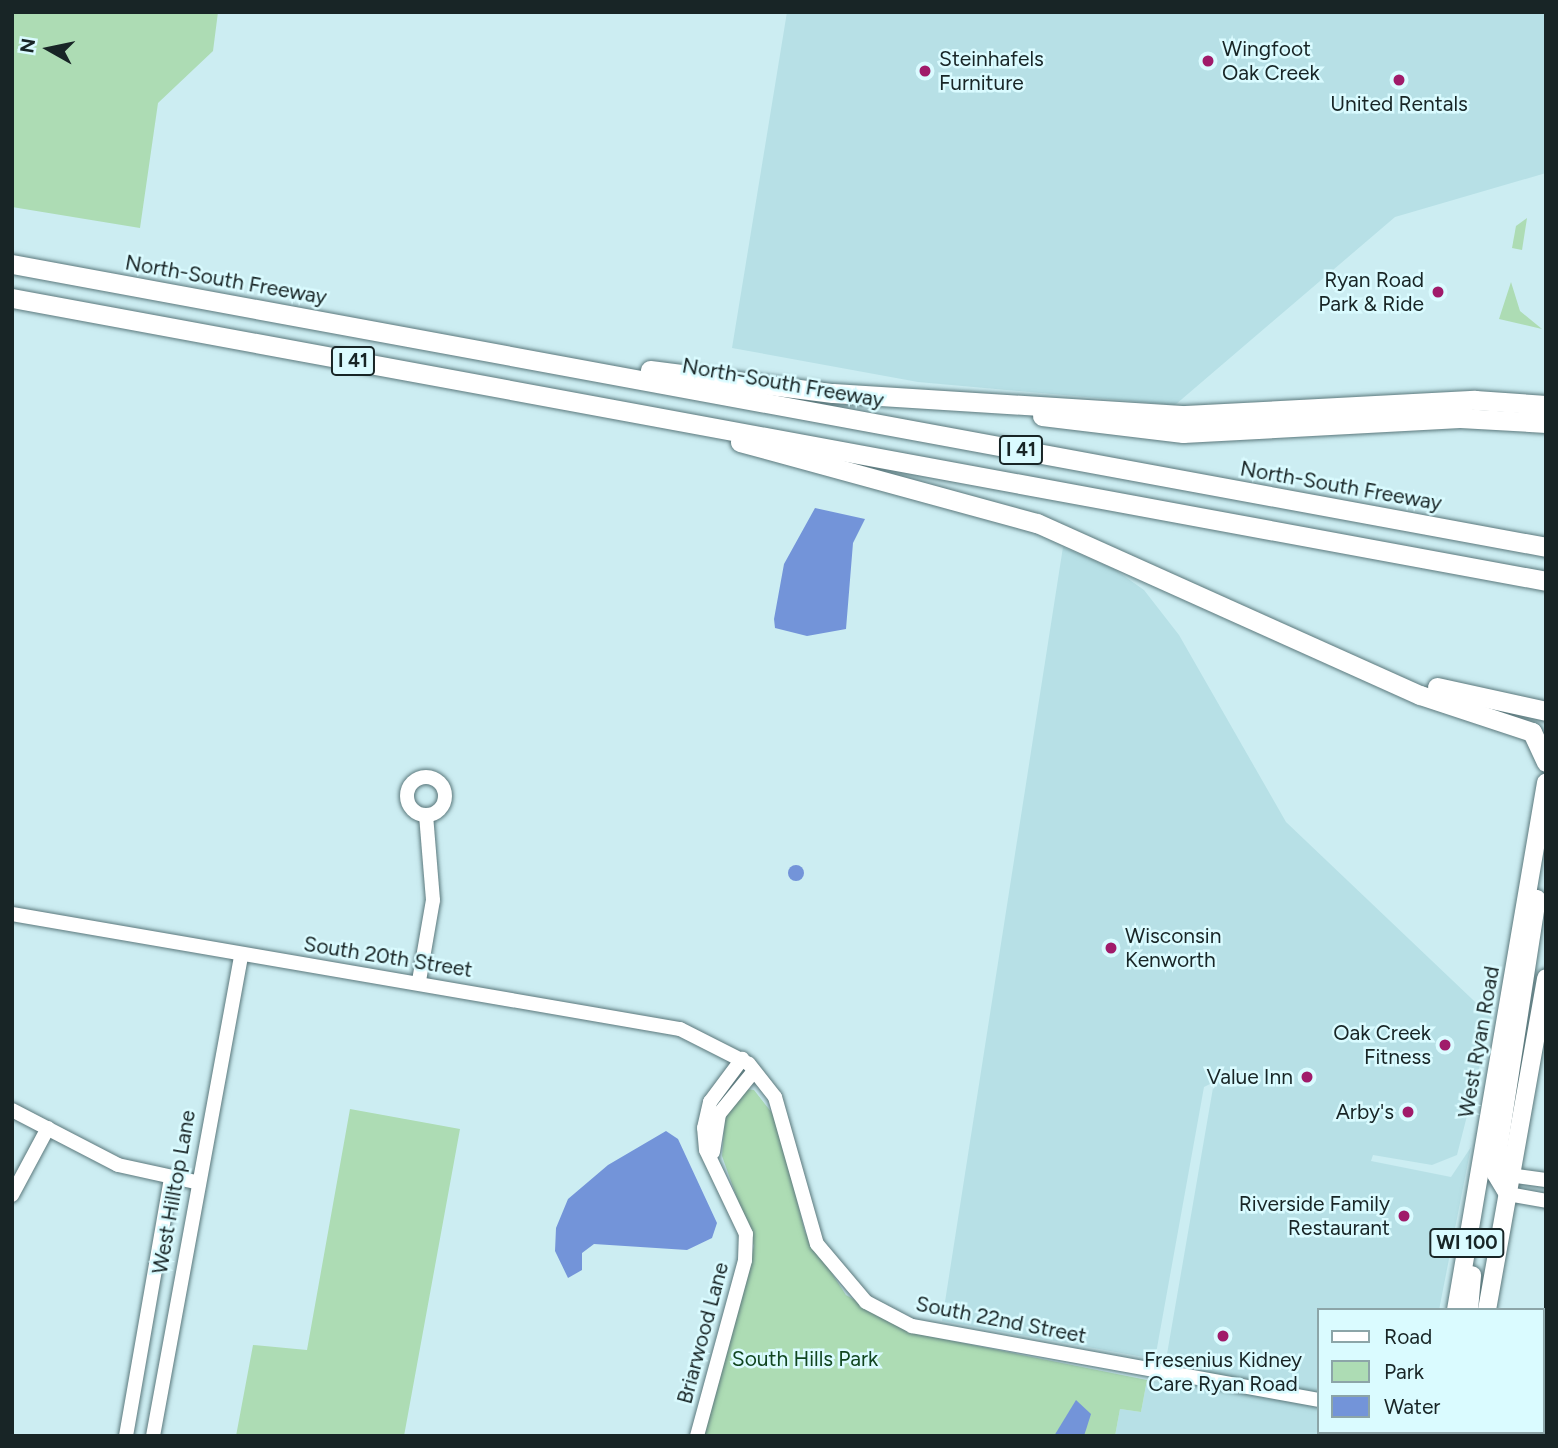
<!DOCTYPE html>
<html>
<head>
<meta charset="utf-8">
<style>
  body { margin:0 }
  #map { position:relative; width:1558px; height:1448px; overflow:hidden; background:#ccedf2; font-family:Figtree,sans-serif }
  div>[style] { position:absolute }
  .built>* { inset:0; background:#b7e0e6 }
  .green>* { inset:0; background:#addcb4 }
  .water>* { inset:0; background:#7394d9 }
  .round { border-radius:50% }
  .roads { filter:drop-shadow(0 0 2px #5b787c) drop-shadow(0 0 2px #5b787c) }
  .minor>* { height:14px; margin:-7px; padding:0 7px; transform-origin:7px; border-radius:7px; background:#fff }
  .minor>.ring { margin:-7px; padding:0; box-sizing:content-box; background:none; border:14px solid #fff; border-radius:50% }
  .major>* { height:18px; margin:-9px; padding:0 9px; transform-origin:9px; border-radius:9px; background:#fff }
  .highway>* { height:19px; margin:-9.5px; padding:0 9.5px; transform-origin:9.5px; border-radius:9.5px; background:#fff }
  .dots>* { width:19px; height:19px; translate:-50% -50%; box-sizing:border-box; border:4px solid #dafbff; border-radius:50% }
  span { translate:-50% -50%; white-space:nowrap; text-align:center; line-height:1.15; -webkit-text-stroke:5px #dafbff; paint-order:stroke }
  .shield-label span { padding:2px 5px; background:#dafbff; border:2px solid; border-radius:5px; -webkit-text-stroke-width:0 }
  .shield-label { font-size:19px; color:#182526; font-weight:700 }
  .poi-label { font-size:21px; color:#182526 }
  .left { translate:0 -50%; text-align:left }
  .right { translate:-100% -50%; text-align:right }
  .street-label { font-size:21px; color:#182526 }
  .park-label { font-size:21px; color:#10451f }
  .frame { position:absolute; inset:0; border:14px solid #182526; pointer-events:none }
  .legend { position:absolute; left:1317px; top:1308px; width:228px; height:126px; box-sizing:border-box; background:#dafbff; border:2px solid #8ca5a8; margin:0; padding:9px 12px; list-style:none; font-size:21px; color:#182526 }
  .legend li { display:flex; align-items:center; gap:14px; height:35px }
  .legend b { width:35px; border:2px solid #8ca5a8 }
  .north { position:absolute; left:14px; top:14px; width:70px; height:70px; -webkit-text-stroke:5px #dafbff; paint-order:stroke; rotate:279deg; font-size:19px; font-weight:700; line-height:28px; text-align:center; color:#182526 }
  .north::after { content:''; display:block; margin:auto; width:24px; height:32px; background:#182526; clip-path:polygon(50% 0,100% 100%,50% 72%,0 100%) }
</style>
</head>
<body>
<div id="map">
  <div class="built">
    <i style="clip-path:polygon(787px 12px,1546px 12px,1546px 173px,1395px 217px,1175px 405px,918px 382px,732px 348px)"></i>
    <i style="clip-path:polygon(1063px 547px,1114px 569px,1144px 590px,1179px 635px,1286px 822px,1492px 1018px,1457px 1155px,1432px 1165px,1373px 1155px,1371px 1161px,1451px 1177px,1471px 1147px,1439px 1310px,1318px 1310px,1318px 1432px,1419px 1436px,1115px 1436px,1120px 1409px,1141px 1412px,1147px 1380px,1162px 1383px,1214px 1082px,1204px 1087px,1155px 1359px,942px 1321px)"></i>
  </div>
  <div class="green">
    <i style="clip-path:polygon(12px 12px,218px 12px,213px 51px,158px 103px,140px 228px,12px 207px)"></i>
    <i style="clip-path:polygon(1527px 218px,1522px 250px,1512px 248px,1516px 226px)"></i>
    <i style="clip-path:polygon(1511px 282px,1520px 311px,1542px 329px,1499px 319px)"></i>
    <i style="clip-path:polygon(744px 1089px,754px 1090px,776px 1118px,805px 1232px,846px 1295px,913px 1333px,1147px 1380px,1141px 1412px,1120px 1409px,1115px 1436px,703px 1436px,754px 1246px,722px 1156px,725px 1118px)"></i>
    <i style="clip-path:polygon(350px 1109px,460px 1129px,404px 1436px,236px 1436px,253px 1345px,307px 1350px)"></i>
  </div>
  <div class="water">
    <i style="clip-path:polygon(815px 508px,865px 519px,853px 543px,846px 629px,807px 636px,775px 628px,774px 619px,784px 564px)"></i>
    <i class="round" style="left:788px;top:865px;width:16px;height:16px"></i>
    <i style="clip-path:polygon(666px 1131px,678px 1139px,717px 1223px,712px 1238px,687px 1250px,594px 1244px,582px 1253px,582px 1270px,568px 1278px,555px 1251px,556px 1228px,568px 1199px,608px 1165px)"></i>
    <i style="clip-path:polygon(1076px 1400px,1091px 1414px,1084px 1436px,1054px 1436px)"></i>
  </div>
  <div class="roads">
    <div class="minor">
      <i class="ring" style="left:407px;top:777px;width:24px;height:24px"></i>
      <i style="left:12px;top:914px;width:678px;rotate:9.77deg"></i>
      <i style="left:680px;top:1029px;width:77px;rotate:26.9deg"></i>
      <i style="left:749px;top:1064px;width:42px;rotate:51.8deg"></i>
      <i style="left:775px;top:1097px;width:153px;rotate:74.1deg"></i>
      <i style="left:817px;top:1244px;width:76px;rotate:49.8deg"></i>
      <i style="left:866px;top:1302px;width:52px;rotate:27.6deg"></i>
      <i style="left:912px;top:1326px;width:413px;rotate:10.3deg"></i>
      <i style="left:419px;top:981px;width:82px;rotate:-80.2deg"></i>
      <i style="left:433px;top:900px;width:85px;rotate:-94.7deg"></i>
      <i style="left:12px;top:1110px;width:119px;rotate:27.4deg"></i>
      <i style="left:118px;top:1165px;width:80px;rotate:12.3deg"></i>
      <i style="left:713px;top:1152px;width:38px;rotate:-81deg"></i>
      <i style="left:719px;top:1114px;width:55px;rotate:-50.9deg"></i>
      <i style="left:1502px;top:1174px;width:44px;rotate:7.8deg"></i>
      <i style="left:1508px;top:1194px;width:39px;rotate:10deg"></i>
      <i style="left:12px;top:1195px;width:76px;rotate:-61.8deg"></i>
      <i style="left:126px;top:1436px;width:262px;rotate:-80.1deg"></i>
      <i style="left:153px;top:1436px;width:486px;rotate:-79.6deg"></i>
      <i style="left:697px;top:1436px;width:182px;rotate:-74.7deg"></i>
      <i style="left:745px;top:1260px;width:26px;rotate:-88deg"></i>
      <i style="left:746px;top:1234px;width:93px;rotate:-115.5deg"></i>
      <i style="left:706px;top:1150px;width:22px;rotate:-95deg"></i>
      <i style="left:704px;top:1128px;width:27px;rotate:-77deg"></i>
      <i style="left:710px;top:1102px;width:54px;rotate:-53.3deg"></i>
    </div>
    <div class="major">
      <i style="left:1508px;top:1194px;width:23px;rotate:-121deg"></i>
      <i style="left:1496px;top:1174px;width:24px;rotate:-85deg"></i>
      <i style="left:1498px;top:1150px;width:254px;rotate:-81.2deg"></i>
      <i style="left:1456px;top:1310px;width:535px;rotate:-80.31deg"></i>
      <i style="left:1469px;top:1310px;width:35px;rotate:-85deg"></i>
      <i style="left:1487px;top:1310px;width:337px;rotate:-79.9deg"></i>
      <i style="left:1446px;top:1432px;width:4px;rotate:63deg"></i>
      <i style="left:1465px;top:1436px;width:4px;rotate:-76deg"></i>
    </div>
    <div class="highway">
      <i style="left:12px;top:264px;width:1560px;rotate:10.45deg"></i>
      <i style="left:12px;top:298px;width:1560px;rotate:10.45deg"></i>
      <i style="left:650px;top:370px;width:184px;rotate:7.2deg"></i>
      <i style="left:833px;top:393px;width:353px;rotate:3.6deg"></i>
      <i style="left:1185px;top:415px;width:290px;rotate:-3deg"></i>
      <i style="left:1475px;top:400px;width:71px;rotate:4deg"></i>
      <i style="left:1042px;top:416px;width:142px;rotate:6.9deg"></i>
      <i style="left:1183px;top:433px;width:277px;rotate:-3.1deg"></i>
      <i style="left:1460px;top:418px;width:86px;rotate:3.3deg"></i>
      <i style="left:740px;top:442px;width:308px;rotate:15.3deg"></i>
      <i style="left:1037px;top:523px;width:420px;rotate:24.2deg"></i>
      <i style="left:1420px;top:695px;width:118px;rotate:18.3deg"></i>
      <i style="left:1532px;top:732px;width:33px;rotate:65deg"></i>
      <i style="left:1437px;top:687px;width:112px;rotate:12.4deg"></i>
    </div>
  </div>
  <div class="dots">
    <i style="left:1208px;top:61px;background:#a01b6a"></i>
    <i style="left:925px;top:71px;background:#a01b6a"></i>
    <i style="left:1399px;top:80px;background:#a01b6a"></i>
    <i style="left:1438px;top:292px;background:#a01b6a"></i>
    <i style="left:1111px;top:948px;background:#a01b6a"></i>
    <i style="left:1445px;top:1045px;background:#a01b6a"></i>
    <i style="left:1307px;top:1077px;background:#a01b6a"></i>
    <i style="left:1408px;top:1112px;background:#a01b6a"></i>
    <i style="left:1404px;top:1216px;background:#a01b6a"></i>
    <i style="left:1223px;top:1336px;background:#a01b6a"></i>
  </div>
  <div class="shield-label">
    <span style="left:353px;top:361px">I 41</span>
    <span style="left:1021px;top:450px">I 41</span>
    <span style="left:1467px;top:1243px">WI 100</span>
  </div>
  <div class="poi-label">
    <span class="left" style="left:1222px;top:61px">Wingfoot<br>Oak Creek</span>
    <span class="left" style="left:939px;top:71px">Steinhafels<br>Furniture</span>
    <span style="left:1399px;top:104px">United Rentals</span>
    <span class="right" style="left:1424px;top:292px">Ryan Road<br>Park &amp; Ride</span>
    <span class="left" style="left:1125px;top:948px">Wisconsin<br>Kenworth</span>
    <span class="right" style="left:1431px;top:1045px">Oak Creek<br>Fitness</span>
    <span class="right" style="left:1293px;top:1077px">Value Inn</span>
    <span class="right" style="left:1394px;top:1112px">Arby's</span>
    <span class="right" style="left:1390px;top:1216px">Riverside Family<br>Restaurant</span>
    <span style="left:1223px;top:1372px">Fresenius Kidney<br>Care Ryan Road</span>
  </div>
  <div class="street-label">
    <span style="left:226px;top:280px;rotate:10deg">North-South Freeway</span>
    <span style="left:783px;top:383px;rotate:10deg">North-South Freeway</span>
    <span style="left:1341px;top:486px;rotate:10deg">North-South Freeway</span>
    <span style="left:388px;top:957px;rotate:9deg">South 20th Street</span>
    <span style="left:1479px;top:1042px;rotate:-80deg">West Ryan Road</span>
    <span style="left:174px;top:1192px;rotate:-80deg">West Hilltop Lane</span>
    <span style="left:1001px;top:1320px;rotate:11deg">South 22nd Street</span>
    <span style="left:703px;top:1333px;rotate:-75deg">Briarwood Lane</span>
  </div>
  <div class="park-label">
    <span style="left:805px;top:1359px">South Hills Park</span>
  </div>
  <div class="frame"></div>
  <ul class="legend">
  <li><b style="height:9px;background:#fff"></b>Road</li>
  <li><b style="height:19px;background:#addcb4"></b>Park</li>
  <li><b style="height:19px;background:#7394d9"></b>Water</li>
  </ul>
  <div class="north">N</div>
</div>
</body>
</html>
